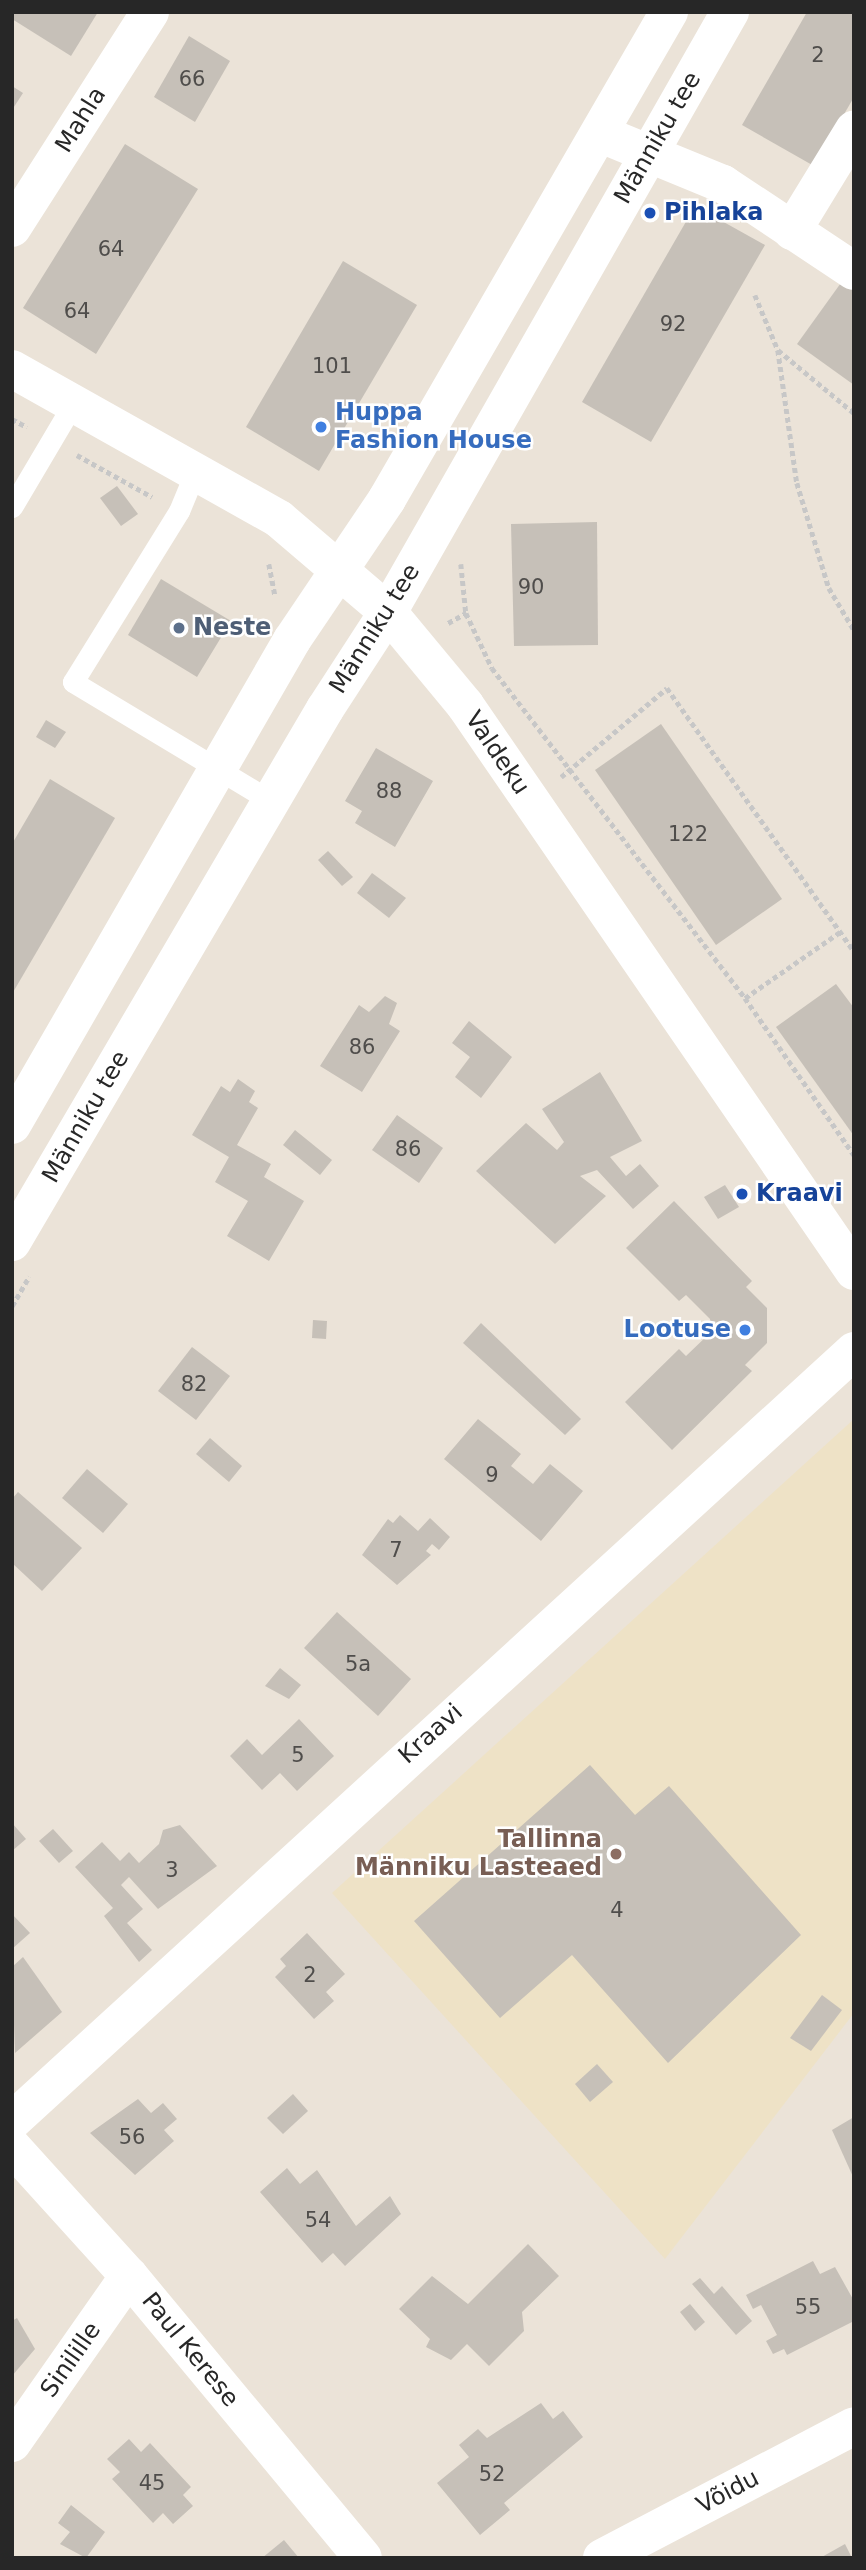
<!DOCTYPE html>
<html>
<head>
<meta charset="utf-8">
<style>
  body { margin:0 }
  #map { position:relative; width:866px; height:2570px; overflow:hidden; background:#ebe3d8; font-family:"DejaVu Sans",sans-serif }
  div>[style] { position:absolute }
  .education>* { inset:0; background:#eee2c6 }
  .building>* { inset:0; background:#c6c0b8 }
  .path>* { height:4.5px; margin-top:-2.25px; transform-origin:0; background:repeating-linear-gradient(90deg,#c7c7c7 0 5px,transparent 0 8.5px) }
  .service>* { height:21px; margin:-10.5px; padding:0 10.5px; transform-origin:10.5px; border-radius:10.5px; background:#fff }
  .minor>* { height:38px; margin:-19px; padding:0 19px; transform-origin:19px; border-radius:19px; background:#fff }
  .tertiary>* { height:38px; margin:-19px; padding:0 19px; transform-origin:19px; border-radius:19px; background:#fff }
  .dots>* { width:19px; height:19px; translate:-50% -50%; box-sizing:border-box; border:4px solid #fff; border-radius:50% }
  span { translate:-50% -50%; white-space:nowrap; text-align:center; line-height:1.15; -webkit-text-stroke:5px #fff; paint-order:stroke }
  .number-label { font-size:21px; color:#4f4d4b }
  .number-label span { -webkit-text-stroke-width:0 }
  .street-label { font-size:24px; color:#272727 }
  .transit-label { font-size:24px; color:#164399; font-weight:700 }
  .left { translate:0 -50%; text-align:left }
  .shop-label { font-size:24px; color:#366cbe; font-weight:700 }
  .right { translate:-100% -50%; text-align:right }
  .service-label { font-size:24px; color:#4e5e75; font-weight:700 }
  .education-label { font-size:24px; color:#785e54; font-weight:700 }
  .frame { position:absolute; inset:0; border:14px solid #272727; pointer-events:none }
</style>
</head>
<body>
<div id="map">
  <div class="education">
    <i style="clip-path:polygon(854px 1419px,854px 2013px,665px 2259px,332px 1893px)"></i>
  </div>
  <div class="building">
    <i style="clip-path:polygon(12px 12px,98px 12px,71px 56px,12px 19px)"></i>
    <i style="clip-path:polygon(807px 12px,854px 12px,854px 97px,814px 166px,742px 125px)"></i>
    <i style="clip-path:polygon(189px 36px,230px 61px,195px 122px,154px 97px)"></i>
    <i style="clip-path:polygon(12px 86px,23px 93px,12px 110px)"></i>
    <i style="clip-path:polygon(125px 144px,198px 189px,96px 354px,23px 308px)"></i>
    <i style="clip-path:polygon(695px 206px,765px 245px,651px 442px,582px 402px)"></i>
    <i style="clip-path:polygon(343px 261px,417px 305px,319px 471px,246px 427px)"></i>
    <i style="clip-path:polygon(843px 280px,854px 288px,854px 385px,797px 344px)"></i>
    <i style="clip-path:polygon(117px 486px,138px 514px,121px 526px,100px 498px)"></i>
    <i style="clip-path:polygon(597px 522px,598px 645px,514px 646px,511px 524px)"></i>
    <i style="clip-path:polygon(161px 579px,231px 621px,197px 677px,128px 635px)"></i>
    <i style="clip-path:polygon(46px 720px,66px 732px,55px 748px,36px 737px)"></i>
    <i style="clip-path:polygon(661px 724px,782px 899px,716px 945px,595px 770px)"></i>
    <i style="clip-path:polygon(376px 748px,433px 781px,395px 847px,355px 823px,362px 811px,345px 801px)"></i>
    <i style="clip-path:polygon(50px 779px,115px 818px,12px 994px,12px 844px)"></i>
    <i style="clip-path:polygon(328px 851px,353px 877px,342px 886px,318px 860px)"></i>
    <i style="clip-path:polygon(372px 873px,406px 898px,389px 918px,357px 893px)"></i>
    <i style="clip-path:polygon(836px 984px,854px 1008px,854px 1136px,776px 1027px)"></i>
    <i style="clip-path:polygon(385px 996px,397px 1003px,389px 1024px,400px 1031px,362px 1092px,320px 1066px,359px 1005px,369px 1012px)"></i>
    <i style="clip-path:polygon(469px 1021px,512px 1057px,481px 1098px,455px 1077px,470px 1057px,452px 1043px)"></i>
    <i style="clip-path:polygon(600px 1072px,642px 1141px,610px 1157px,626px 1176px,640px 1164px,659px 1186px,633px 1209px,597px 1170px,580px 1176px,606px 1196px,555px 1244px,476px 1171px,526px 1123px,557px 1150px,564px 1142px,542px 1109px)"></i>
    <i style="clip-path:polygon(238px 1079px,255px 1091px,249px 1102px,258px 1108px,237px 1145px,271px 1164px,264px 1177px,304px 1201px,269px 1261px,227px 1236px,248px 1201px,215px 1182px,229px 1157px,192px 1135px,221px 1086px,230px 1092px)"></i>
    <i style="clip-path:polygon(397px 1115px,443px 1148px,419px 1183px,372px 1150px)"></i>
    <i style="clip-path:polygon(295px 1130px,332px 1160px,320px 1175px,283px 1145px)"></i>
    <i style="clip-path:polygon(725px 1185px,739px 1207px,718px 1219px,704px 1197px)"></i>
    <i style="clip-path:polygon(674px 1201px,752px 1281px,746px 1287px,767px 1308px,767px 1343px,745px 1365px,752px 1371px,672px 1450px,625px 1402px,679px 1349px,686px 1356px,711px 1332px,710px 1319px,686px 1295px,679px 1301px,626px 1248px)"></i>
    <i style="clip-path:polygon(313px 1320px,327px 1321px,326px 1339px,312px 1338px)"></i>
    <i style="clip-path:polygon(481px 1323px,581px 1419px,565px 1435px,463px 1343px)"></i>
    <i style="clip-path:polygon(192px 1347px,230px 1376px,196px 1420px,158px 1391px)"></i>
    <i style="clip-path:polygon(478px 1419px,521px 1454px,511px 1466px,533px 1484px,550px 1464px,583px 1491px,541px 1541px,444px 1459px)"></i>
    <i style="clip-path:polygon(210px 1438px,242px 1466px,229px 1482px,196px 1454px)"></i>
    <i style="clip-path:polygon(87px 1469px,128px 1504px,103px 1533px,62px 1498px)"></i>
    <i style="clip-path:polygon(18px 1492px,82px 1548px,42px 1591px,12px 1563px,12px 1499px)"></i>
    <i style="clip-path:polygon(400px 1515px,418px 1531px,430px 1518px,450px 1537px,439px 1550px,432px 1544px,426px 1551px,431px 1555px,397px 1585px,362px 1555px,388px 1519px,393px 1523px)"></i>
    <i style="clip-path:polygon(337px 1612px,411px 1679px,378px 1716px,304px 1648px)"></i>
    <i style="clip-path:polygon(280px 1668px,301px 1685px,289px 1699px,265px 1686px)"></i>
    <i style="clip-path:polygon(299px 1719px,334px 1756px,297px 1791px,280px 1773px,262px 1790px,230px 1756px,247px 1739px,262px 1755px)"></i>
    <i style="clip-path:polygon(590px 1765px,635px 1815px,669px 1786px,801px 1935px,668px 2063px,572px 1955px,500px 2018px,414px 1921px)"></i>
    <i style="clip-path:polygon(12px 1823px,26px 1839px,12px 1851px)"></i>
    <i style="clip-path:polygon(180px 1825px,217px 1866px,158px 1909px,129px 1877px,121px 1885px,143px 1909px,127px 1923px,152px 1950px,139px 1962px,104px 1916px,113px 1908px,75px 1867px,102px 1842px,120px 1861px,129px 1852px,139px 1863px,159px 1844px,163px 1830px)"></i>
    <i style="clip-path:polygon(53px 1829px,73px 1851px,59px 1863px,39px 1841px)"></i>
    <i style="clip-path:polygon(12px 1914px,30px 1933px,12px 1949px)"></i>
    <i style="clip-path:polygon(307px 1933px,345px 1974px,326px 1992px,334px 2001px,314px 2019px,275px 1977px,286px 1966px,280px 1959px)"></i>
    <i style="clip-path:polygon(23px 1957px,62px 2012px,15px 2053px,12px 1967px)"></i>
    <i style="clip-path:polygon(822px 1995px,842px 2010px,811px 2051px,790px 2038px)"></i>
    <i style="clip-path:polygon(597px 2064px,613px 2082px,590px 2102px,575px 2084px)"></i>
    <i style="clip-path:polygon(293px 2094px,308px 2111px,283px 2134px,267px 2118px)"></i>
    <i style="clip-path:polygon(138px 2099px,151px 2113px,163px 2103px,177px 2119px,164px 2130px,174px 2141px,135px 2175px,90px 2133px)"></i>
    <i style="clip-path:polygon(854px 2117px,854px 2179px,832px 2130px)"></i>
    <i style="clip-path:polygon(287px 2168px,300px 2184px,317px 2170px,356px 2226px,390px 2196px,401px 2214px,345px 2266px,333px 2253px,322px 2263px,260px 2192px)"></i>
    <i style="clip-path:polygon(528px 2244px,559px 2276px,522px 2312px,524px 2331px,489px 2366px,467px 2344px,451px 2360px,426px 2347px,430px 2339px,399px 2309px,432px 2276px,468px 2304px)"></i>
    <i style="clip-path:polygon(813px 2261px,820px 2274px,835px 2267px,854px 2301px,854px 2321px,787px 2355px,784px 2349px,773px 2354px,766px 2341px,777px 2335px,761px 2305px,753px 2309px,746px 2295px)"></i>
    <i style="clip-path:polygon(700px 2278px,714px 2294px,722px 2286px,752px 2321px,736px 2335px,692px 2284px)"></i>
    <i style="clip-path:polygon(690px 2304px,705px 2322px,695px 2331px,680px 2312px)"></i>
    <i style="clip-path:polygon(17px 2318px,35px 2349px,12px 2376px,12px 2321px)"></i>
    <i style="clip-path:polygon(541px 2403px,553px 2419px,563px 2411px,583px 2437px,504px 2503px,510px 2510px,480px 2535px,437px 2483px,469px 2457px,459px 2445px,478px 2429px,487px 2438px)"></i>
    <i style="clip-path:polygon(129px 2439px,141px 2452px,150px 2443px,191px 2487px,183px 2495px,193px 2506px,173px 2524px,163px 2513px,153px 2523px,112px 2479px,120px 2472px,107px 2459px)"></i>
    <i style="clip-path:polygon(71px 2505px,105px 2532px,86px 2558px,60px 2544px,70px 2532px,58px 2523px)"></i>
    <i style="clip-path:polygon(284px 2540px,299px 2558px,262px 2558px)"></i>
    <i style="clip-path:polygon(845px 2544px,852px 2558px,820px 2558px)"></i>
  </div>
  <div class="path">
    <i style="left:755px;top:295px;width:60px;rotate:67.3deg"></i>
    <i style="left:778px;top:350px;width:99px;rotate:39.7deg"></i>
    <i style="left:778px;top:350px;width:134px;rotate:81.9deg"></i>
    <i style="left:797px;top:483px;width:110px;rotate:73.1deg"></i>
    <i style="left:829px;top:588px;width:49px;rotate:59.2deg"></i>
    <i style="left:12px;top:419px;width:17px;rotate:28deg"></i>
    <i style="left:77px;top:455px;width:86px;rotate:29.2deg"></i>
    <i style="left:269px;top:564px;width:33px;rotate:79deg"></i>
    <i style="left:461px;top:564px;width:49px;rotate:84.2deg"></i>
    <i style="left:466px;top:613px;width:61px;rotate:64.7deg"></i>
    <i style="left:492px;top:668px;width:416px;rotate:52.5deg"></i>
    <i style="left:745px;top:998px;width:191px;rotate:55.2deg"></i>
    <i style="left:448px;top:623px;width:21px;rotate:-29deg"></i>
    <i style="left:561px;top:777px;width:138px;rotate:-40deg"></i>
    <i style="left:667px;top:688px;width:323px;rotate:54.6deg"></i>
    <i style="left:745px;top:998px;width:116px;rotate:-34.8deg"></i>
    <i style="left:12px;top:1306px;width:34px;rotate:-60deg"></i>
  </div>
  <div class="service">
    <i style="left:196px;top:470px;width:44px;rotate:112.5deg"></i>
    <i style="left:179px;top:511px;width:201px;rotate:121.8deg"></i>
    <i style="left:73px;top:682px;width:231px;rotate:31deg"></i>
    <i style="left:12px;top:507px;width:122px;rotate:-59.4deg"></i>
  </div>
  <div class="minor">
    <i style="left:601px;top:134px;width:132px;rotate:22.3deg"></i>
    <i style="left:723px;top:184px;width:157px;rotate:33.6deg"></i>
    <i style="left:12px;top:228px;width:256px;rotate:-57.4deg"></i>
    <i style="left:792px;top:231px;width:119px;rotate:-58.5deg"></i>
    <i style="left:12px;top:2121px;width:1141px;rotate:-42.44deg"></i>
    <i style="left:12px;top:2147px;width:174px;rotate:47.8deg"></i>
    <i style="left:129px;top:2276px;width:366px;rotate:50.3deg"></i>
    <i style="left:12px;top:2443px;width:204px;rotate:-55deg"></i>
    <i style="left:602px;top:2558px;width:284px;rotate:-27.6deg"></i>
  </div>
  <div class="tertiary">
    <i style="left:12px;top:369px;width:306px;rotate:29.3deg"></i>
    <i style="left:279px;top:519px;width:143px;rotate:40.5deg"></i>
    <i style="left:388px;top:612px;width:121px;rotate:50.4deg"></i>
    <i style="left:465px;top:705px;width:687px;rotate:55.5deg"></i>
    <i style="left:12px;top:1125px;width:560px;rotate:-60deg"></i>
    <i style="left:292px;top:640px;width:170px;rotate:-56deg"></i>
    <i style="left:387px;top:499px;width:563px;rotate:-59.93deg"></i>
    <i style="left:12px;top:1242px;width:618px;rotate:-59.58deg"></i>
    <i style="left:325px;top:709px;width:116px;rotate:-57deg"></i>
    <i style="left:388px;top:612px;width:691px;rotate:-60.32deg"></i>
  </div>
  <div class="dots">
    <i style="left:650px;top:213px;background:#1a4fb4"></i>
    <i style="left:321px;top:427px;background:#3f7fe0"></i>
    <i style="left:179px;top:628px;background:#5c6f8a"></i>
    <i style="left:742px;top:1194px;background:#1a4fb4"></i>
    <i style="left:745px;top:1330px;background:#3f7fe0"></i>
    <i style="left:616px;top:1854px;background:#8d6e63"></i>
  </div>
  <div class="number-label">
    <span style="left:818px;top:55px">2</span>
    <span style="left:192px;top:79px">66</span>
    <span style="left:111px;top:249px">64</span>
    <span style="left:77px;top:311px">64</span>
    <span style="left:673px;top:324px">92</span>
    <span style="left:332px;top:366px">101</span>
    <span style="left:531px;top:587px">90</span>
    <span style="left:389px;top:791px">88</span>
    <span style="left:688px;top:834px">122</span>
    <span style="left:362px;top:1047px">86</span>
    <span style="left:408px;top:1149px">86</span>
    <span style="left:194px;top:1384px">82</span>
    <span style="left:492px;top:1475px">9</span>
    <span style="left:396px;top:1550px">7</span>
    <span style="left:358px;top:1664px">5a</span>
    <span style="left:298px;top:1755px">5</span>
    <span style="left:172px;top:1870px">3</span>
    <span style="left:617px;top:1910px">4</span>
    <span style="left:310px;top:1975px">2</span>
    <span style="left:132px;top:2137px">56</span>
    <span style="left:318px;top:2220px">54</span>
    <span style="left:808px;top:2307px">55</span>
    <span style="left:492px;top:2474px">52</span>
    <span style="left:152px;top:2483px">45</span>
  </div>
  <div class="street-label">
    <span style="left:81px;top:120px;rotate:-58deg">Mahla</span>
    <span style="left:658px;top:138px;rotate:-60deg">Männiku tee</span>
    <span style="left:375px;top:629px;rotate:-58deg">Männiku tee</span>
    <span style="left:497px;top:753px;rotate:56deg">Valdeku</span>
    <span style="left:86px;top:1117px;rotate:-60deg">Männiku tee</span>
    <span style="left:431px;top:1734px;rotate:-42deg">Kraavi</span>
    <span style="left:190px;top:2350px;rotate:51deg">Paul Kerese</span>
    <span style="left:71px;top:2360px;rotate:-55deg">Sinilille</span>
    <span style="left:728px;top:2492px;rotate:-28deg">Võidu</span>
  </div>
  <div class="transit-label">
    <span class="left" style="left:664px;top:213px">Pihlaka</span>
    <span class="left" style="left:756px;top:1194px">Kraavi</span>
  </div>
  <div class="shop-label">
    <span class="left" style="left:335px;top:427px">Huppa<br>Fashion House</span>
    <span class="right" style="left:731px;top:1330px">Lootuse</span>
  </div>
  <div class="service-label">
    <span class="left" style="left:193px;top:628px">Neste</span>
  </div>
  <div class="education-label">
    <span class="right" style="left:602px;top:1854px">Tallinna<br>Männiku Lasteaed</span>
  </div>
  <div class="frame"></div>
</div>
</body>
</html>
